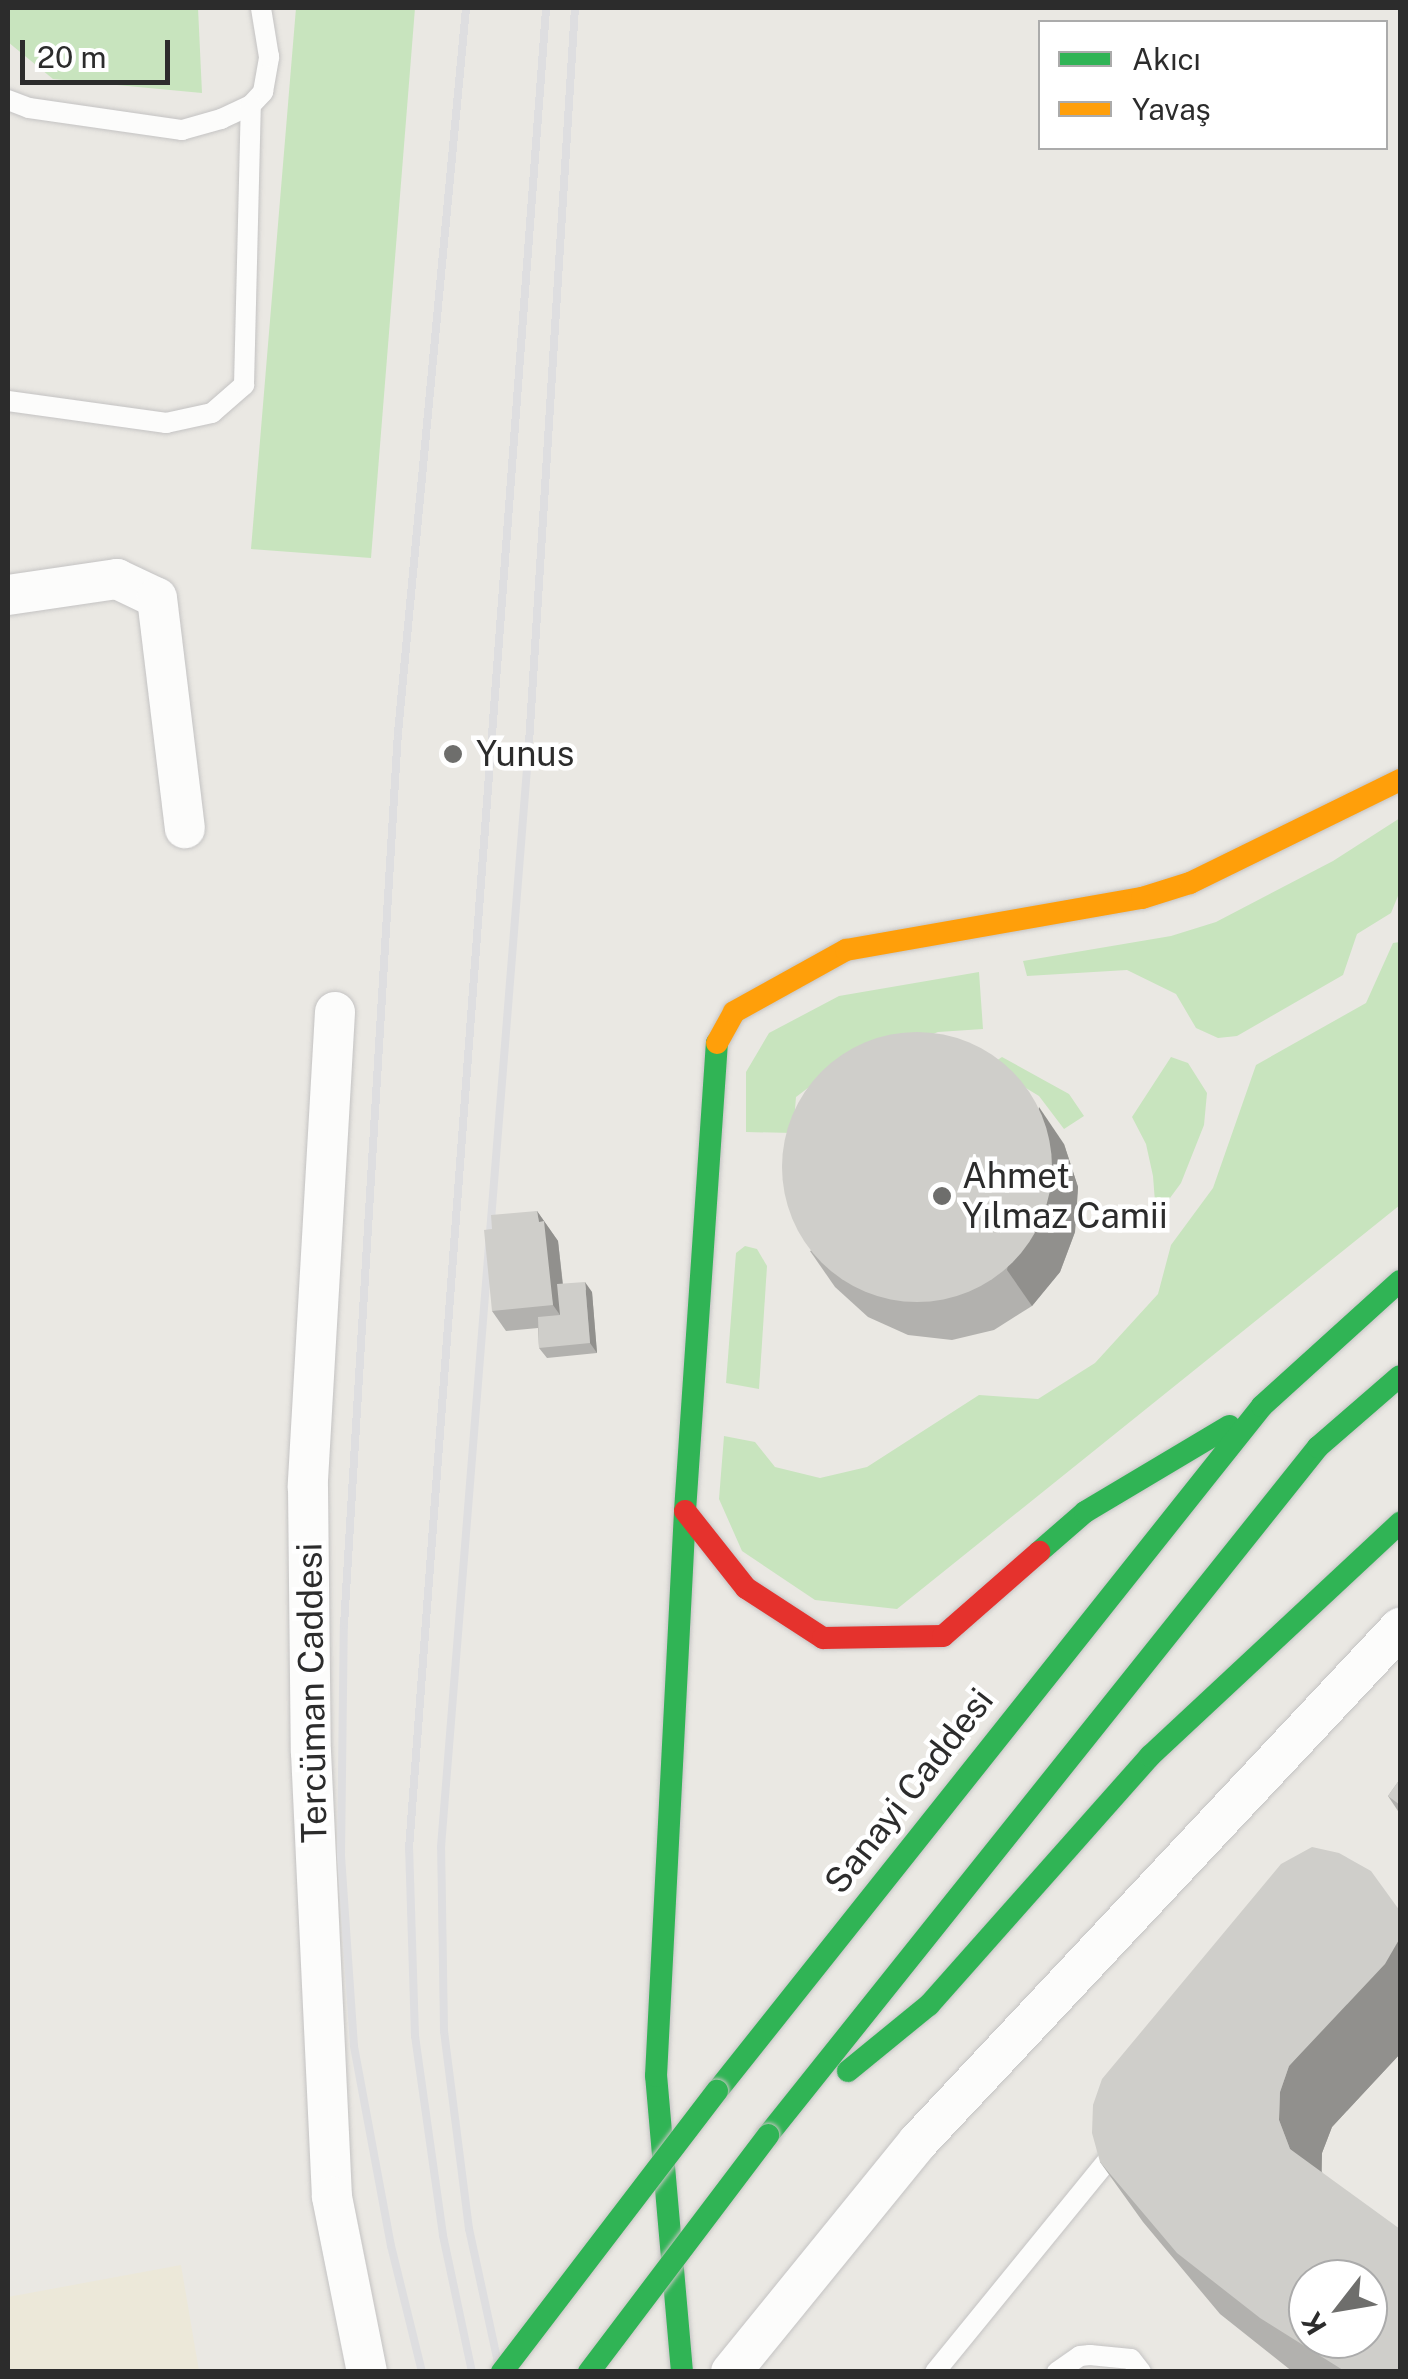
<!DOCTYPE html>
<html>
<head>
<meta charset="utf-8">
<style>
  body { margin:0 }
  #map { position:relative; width:1408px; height:2379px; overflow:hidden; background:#eae8e3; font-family:"Public Sans",sans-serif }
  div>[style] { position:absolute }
  .education>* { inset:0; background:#ece8d9 }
  .green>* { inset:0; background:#c8e4be }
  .roads { filter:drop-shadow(0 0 2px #c4c3c3) drop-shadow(0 0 2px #c4c3c3) }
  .lane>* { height:20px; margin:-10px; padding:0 10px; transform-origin:10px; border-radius:10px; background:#fcfcfb }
  .street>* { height:40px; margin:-20px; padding:0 20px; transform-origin:20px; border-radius:20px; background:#fcfcfb }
  .fast>* { height:22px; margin:-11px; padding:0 11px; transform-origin:11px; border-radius:11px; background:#30b455 }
  .slow>* { height:22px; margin:-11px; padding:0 11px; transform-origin:11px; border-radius:11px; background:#ff9f0a }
  .jam>* { height:22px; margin:-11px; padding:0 11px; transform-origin:11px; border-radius:11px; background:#e5322d }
  .rail>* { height:8px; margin:-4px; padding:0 4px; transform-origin:4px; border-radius:4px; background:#dedee0 }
  .bridges { filter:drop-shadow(0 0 2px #c6c5c2) drop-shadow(0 0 2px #c6c5c2) }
  .fast-bridge>* { height:22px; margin:-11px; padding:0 11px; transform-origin:11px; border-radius:11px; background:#30b455 }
  .wall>* { inset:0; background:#b2b1ae }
  .shaded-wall>* { inset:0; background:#91908d }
  .building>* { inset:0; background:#cfceca }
  .round { border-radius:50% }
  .dots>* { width:28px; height:28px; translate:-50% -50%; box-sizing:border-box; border:5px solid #fff; border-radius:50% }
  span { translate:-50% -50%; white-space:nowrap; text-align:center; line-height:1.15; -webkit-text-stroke:9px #fff; paint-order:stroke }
  .poi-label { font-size:35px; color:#2c2c2c }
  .left { translate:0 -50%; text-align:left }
  .street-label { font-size:35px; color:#2c2c2c }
  .frame { position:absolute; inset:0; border:10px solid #2c2c2c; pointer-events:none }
  .legend { position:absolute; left:1038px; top:20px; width:350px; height:130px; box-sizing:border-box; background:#fff; border:2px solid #ababab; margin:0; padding:12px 18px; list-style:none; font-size:30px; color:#2c2c2c }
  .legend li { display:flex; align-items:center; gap:20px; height:50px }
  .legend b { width:50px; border:2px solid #ababab }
  .north { position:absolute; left:1288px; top:2259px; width:100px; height:100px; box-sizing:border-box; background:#fff; border:2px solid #ababab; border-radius:50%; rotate:239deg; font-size:28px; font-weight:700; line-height:40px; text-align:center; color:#2c2c2c }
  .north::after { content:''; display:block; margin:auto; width:35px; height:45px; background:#6e6e6c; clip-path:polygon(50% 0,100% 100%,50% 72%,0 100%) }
  .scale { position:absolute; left:20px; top:40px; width:150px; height:45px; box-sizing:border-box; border:5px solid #2c2c2c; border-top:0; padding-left:12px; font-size:30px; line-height:35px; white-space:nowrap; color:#2c2c2c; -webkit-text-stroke:8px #fff; paint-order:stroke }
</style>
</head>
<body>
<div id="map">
  <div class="education">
    <i style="clip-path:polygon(181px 2265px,199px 2371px,8px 2371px,8px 2297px)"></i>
  </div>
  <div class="green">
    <i style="clip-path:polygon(8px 8px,198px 8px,202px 93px,53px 79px,8px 42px)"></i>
    <i style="clip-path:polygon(296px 8px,415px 8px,371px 558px,251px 549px)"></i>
    <i style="clip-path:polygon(1400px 818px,1400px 891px,1391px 913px,1357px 934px,1343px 975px,1237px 1036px,1218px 1038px,1196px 1028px,1176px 994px,1127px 970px,1027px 976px,1023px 961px,1171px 936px,1216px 922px,1333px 861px)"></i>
    <i style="clip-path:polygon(1400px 942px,1400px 1205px,897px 1609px,815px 1600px,742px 1551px,719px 1499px,724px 1436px,755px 1442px,775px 1467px,820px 1478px,867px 1467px,979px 1395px,1038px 1399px,1095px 1363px,1158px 1294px,1171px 1245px,1213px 1188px,1256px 1065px,1366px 1003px,1393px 943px)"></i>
    <i style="clip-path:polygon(979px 972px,983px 1029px,938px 1032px,821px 1078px,796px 1097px,793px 1133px,746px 1132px,746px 1072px,769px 1033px,839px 996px)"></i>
    <i style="clip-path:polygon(1002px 1057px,1069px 1094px,1084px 1116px,1064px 1129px,1039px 1096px,1001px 1073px,996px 1061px)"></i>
    <i style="clip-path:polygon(1171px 1057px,1188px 1063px,1207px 1093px,1204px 1125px,1181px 1183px,1148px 1228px,1155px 1202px,1153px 1176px,1146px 1144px,1132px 1117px)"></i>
    <i style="clip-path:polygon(745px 1246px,757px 1249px,767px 1266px,759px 1389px,726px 1383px,736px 1253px)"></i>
  </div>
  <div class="roads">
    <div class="lane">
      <i style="left:8px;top:100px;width:22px;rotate:21deg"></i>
      <i style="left:29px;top:108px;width:155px;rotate:8.2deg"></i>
      <i style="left:182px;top:130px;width:41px;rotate:-15.8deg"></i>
      <i style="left:221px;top:119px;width:33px;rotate:-25deg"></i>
      <i style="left:251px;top:105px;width:18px;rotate:-47deg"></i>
      <i style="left:263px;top:92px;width:36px;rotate:-80deg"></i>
      <i style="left:269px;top:57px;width:50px;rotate:-99.3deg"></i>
      <i style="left:8px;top:401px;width:160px;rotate:7.9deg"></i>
      <i style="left:166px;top:423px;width:47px;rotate:-12.3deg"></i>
      <i style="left:212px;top:413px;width:43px;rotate:-41.2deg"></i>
      <i style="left:244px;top:385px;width:280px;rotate:-88.6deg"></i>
      <i style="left:935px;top:2372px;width:293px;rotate:-50.8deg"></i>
      <i style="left:1057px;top:2372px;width:28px;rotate:-35deg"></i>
      <i style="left:1080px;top:2356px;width:10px;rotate:-6deg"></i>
      <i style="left:1090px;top:2355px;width:41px;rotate:5.6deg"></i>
      <i style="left:1131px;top:2359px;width:16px;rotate:52deg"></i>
    </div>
    <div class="street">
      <i style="left:8px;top:595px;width:110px;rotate:-8.4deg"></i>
      <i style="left:117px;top:579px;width:44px;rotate:25.4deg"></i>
      <i style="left:157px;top:598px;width:232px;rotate:83.1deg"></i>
      <i style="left:335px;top:1012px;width:476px;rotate:93.3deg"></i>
      <i style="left:308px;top:1487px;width:265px;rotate:89.4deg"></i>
      <i style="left:311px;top:1752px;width:445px;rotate:87.3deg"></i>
      <i style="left:332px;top:2197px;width:178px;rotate:78.7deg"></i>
      <i style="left:731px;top:2372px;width:296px;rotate:-50.9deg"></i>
      <i style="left:918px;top:2142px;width:705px;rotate:-46.84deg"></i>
    </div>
    <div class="fast">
      <i style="left:1039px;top:1552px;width:61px;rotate:-41deg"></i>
      <i style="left:1085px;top:1512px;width:168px;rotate:-30.8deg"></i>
      <i style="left:848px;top:2071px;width:104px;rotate:-39.2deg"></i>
      <i style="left:929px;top:2005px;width:333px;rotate:-48.4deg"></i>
      <i style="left:1150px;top:1756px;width:342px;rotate:-43deg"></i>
      <i style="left:717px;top:2091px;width:875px;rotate:-51.49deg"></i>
      <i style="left:1262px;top:1406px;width:186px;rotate:-42.2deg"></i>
      <i style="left:768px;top:2135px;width:881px;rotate:-51.36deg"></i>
      <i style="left:1318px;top:1447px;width:108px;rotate:-40.9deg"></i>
      <i style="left:682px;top:2372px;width:297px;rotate:-95deg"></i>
      <i style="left:656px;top:2076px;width:566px;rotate:-87.06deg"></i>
      <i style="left:685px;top:1511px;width:469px;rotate:-86.1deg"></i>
    </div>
    <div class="slow">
      <i style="left:717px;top:1043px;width:35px;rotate:-61deg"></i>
      <i style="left:734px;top:1012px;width:128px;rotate:-29deg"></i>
      <i style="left:846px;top:950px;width:301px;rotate:-10deg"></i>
      <i style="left:1142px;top:898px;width:50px;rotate:-17.4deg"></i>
      <i style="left:1190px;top:883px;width:234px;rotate:-26.1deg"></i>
    </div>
    <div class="jam">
      <i style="left:685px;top:1511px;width:98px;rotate:51.6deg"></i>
      <i style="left:746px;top:1588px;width:92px;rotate:33deg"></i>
      <i style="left:823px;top:1638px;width:120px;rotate:-1deg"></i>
      <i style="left:943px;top:1636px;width:128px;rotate:-41.2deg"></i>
    </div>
  </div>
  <div class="rail">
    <i style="left:422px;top:2372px;width:130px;rotate:-103.8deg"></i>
    <i style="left:391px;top:2246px;width:203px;rotate:-100.5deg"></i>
    <i style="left:354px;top:2046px;width:191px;rotate:-93.9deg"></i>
    <i style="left:341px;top:1855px;width:230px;rotate:-89.3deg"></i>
    <i style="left:344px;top:1625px;width:894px;rotate:-86.54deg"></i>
    <i style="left:398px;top:733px;width:728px;rotate:-84.64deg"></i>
    <i style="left:472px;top:2372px;width:140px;rotate:-102deg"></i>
    <i style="left:443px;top:2235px;width:201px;rotate:-98deg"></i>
    <i style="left:415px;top:2036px;width:187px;rotate:-91.8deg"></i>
    <i style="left:409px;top:1849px;width:1846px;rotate:-85.74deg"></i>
    <i style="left:500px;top:2372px;width:146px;rotate:-102.2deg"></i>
    <i style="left:469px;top:2229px;width:200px;rotate:-97.2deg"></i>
    <i style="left:444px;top:2031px;width:184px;rotate:-90.9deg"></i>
    <i style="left:441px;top:1847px;width:1108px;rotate:-85.44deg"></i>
    <i style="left:529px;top:743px;width:736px;rotate:-86.42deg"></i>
  </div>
  <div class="bridges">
    <div class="fast-bridge">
      <i style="left:502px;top:2372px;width:354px;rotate:-52.6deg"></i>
      <i style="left:589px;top:2372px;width:297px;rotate:-52.9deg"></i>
    </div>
  </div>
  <div class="wall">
    <i style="clip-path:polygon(1064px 1144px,1078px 1187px,1075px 1232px,1060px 1272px,1032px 1306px,994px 1330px,952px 1340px,908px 1335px,868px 1317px,835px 1287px,810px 1251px)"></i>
    <i style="clip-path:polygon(537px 1211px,558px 1241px,563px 1284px,592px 1292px,597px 1353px,547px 1358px,539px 1348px,538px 1328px,506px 1331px,492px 1311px,492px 1229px)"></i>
    <i style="clip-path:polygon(1400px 1779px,1400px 1814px,1388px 1796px)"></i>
    <i style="clip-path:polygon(1400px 1911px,1400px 2054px,1332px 2127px,1322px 2153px,1322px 2172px,1400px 2372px,1293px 2372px,1220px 2314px,1143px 2222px,1100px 2162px)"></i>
  </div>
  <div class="shaded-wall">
    <i style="clip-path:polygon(1039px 1107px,1064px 1144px,1078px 1187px,1075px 1232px,1060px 1272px,1032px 1306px,1007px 1270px)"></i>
    <i style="clip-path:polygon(537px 1211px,558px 1241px,567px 1325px,553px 1305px)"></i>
    <i style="clip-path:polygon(585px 1282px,592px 1292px,597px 1353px,590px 1343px)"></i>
    <i style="clip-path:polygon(1400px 1937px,1400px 2054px,1332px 2127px,1322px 2153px,1321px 2181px,1290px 2149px,1279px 2120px,1280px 2092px,1289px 2066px)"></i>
  </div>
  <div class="building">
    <i class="round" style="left:782px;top:1032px;width:270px;height:270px"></i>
    <i style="clip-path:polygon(537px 1211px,539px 1222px,544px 1221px,553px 1305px,492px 1311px,484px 1230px,492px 1229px,491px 1215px)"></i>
    <i style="clip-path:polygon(585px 1282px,590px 1343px,539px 1348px,538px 1317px,560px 1315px,557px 1284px)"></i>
    <i style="clip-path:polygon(1400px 1779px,1400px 1805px,1388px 1796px)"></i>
    <i style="clip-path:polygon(evenodd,1312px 1847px,1339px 1853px,1371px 1871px,1400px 1911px,1400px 1938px,1385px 1964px,1289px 2066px,1280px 2092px,1279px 2120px,1290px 2149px,1400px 2229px,1400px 2372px,1346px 2372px,1260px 2318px,1177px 2253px,1100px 2162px,1092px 2133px,1093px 2105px,1102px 2079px,1281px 1864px,1312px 1847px,1308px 2279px,1368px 2279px,1368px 2339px,1308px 2339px,1308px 2279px)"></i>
  </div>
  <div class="dots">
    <i style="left:453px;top:754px;background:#6e6e6c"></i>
    <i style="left:942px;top:1196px;background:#6e6e6c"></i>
  </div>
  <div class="poi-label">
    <span class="left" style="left:476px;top:754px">Yunus</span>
    <span class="left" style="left:962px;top:1196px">Ahmet<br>Yılmaz Camii</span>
  </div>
  <div class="street-label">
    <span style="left:312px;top:1693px;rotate:-91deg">Tercüman Caddesi</span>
    <span style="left:909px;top:1791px;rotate:-52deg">Sanayi Caddesi</span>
  </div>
  <div class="frame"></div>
  <ul class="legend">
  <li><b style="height:12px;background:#30b455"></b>Akıcı</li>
  <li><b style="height:12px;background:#ff9f0a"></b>Yavaş</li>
  </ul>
  <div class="north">K</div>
  <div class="scale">20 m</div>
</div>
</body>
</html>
